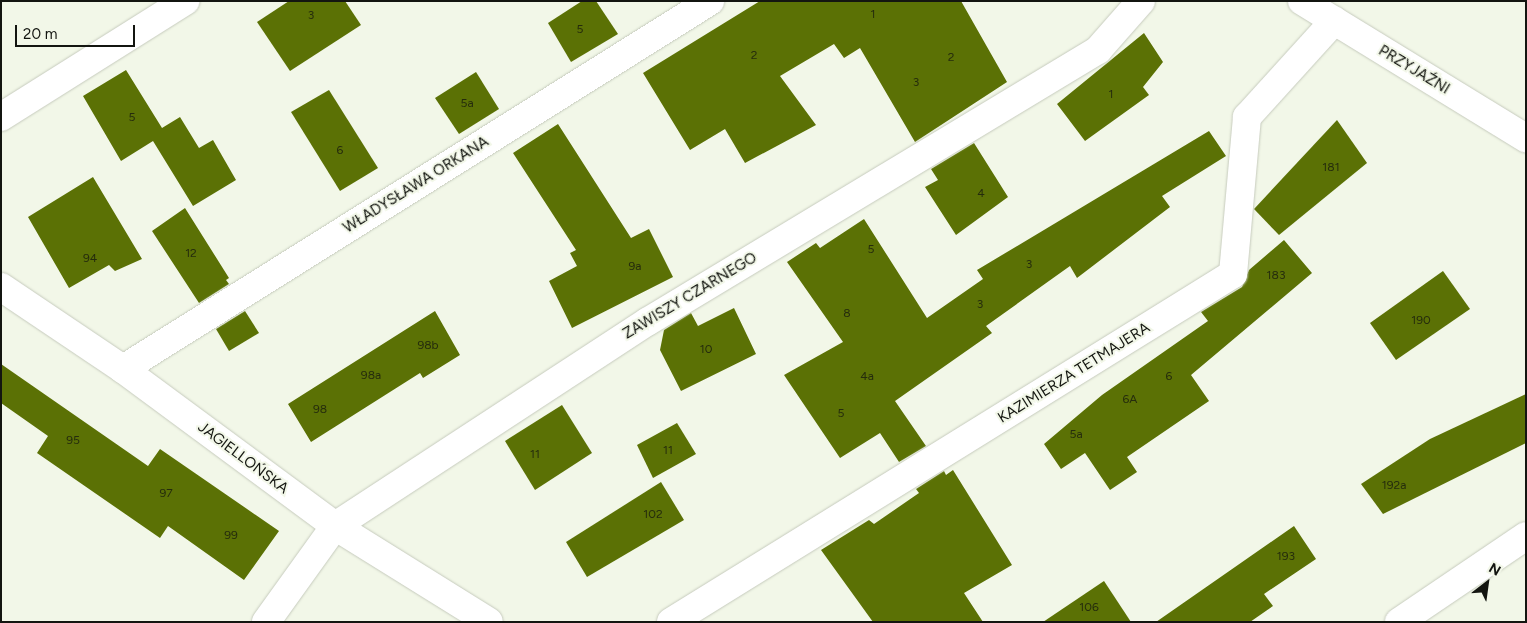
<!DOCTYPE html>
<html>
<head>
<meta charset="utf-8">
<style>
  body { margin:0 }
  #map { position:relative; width:1527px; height:623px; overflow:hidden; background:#f2f7e8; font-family:Figtree,sans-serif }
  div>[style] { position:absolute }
  .building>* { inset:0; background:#5b7105 }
  .roads { filter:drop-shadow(0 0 1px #c6cbbd) drop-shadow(0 0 1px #c6cbbd) }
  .minor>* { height:28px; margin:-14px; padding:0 14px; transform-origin:14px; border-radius:14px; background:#fff }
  span { translate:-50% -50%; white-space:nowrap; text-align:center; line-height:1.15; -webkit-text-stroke:4px #f2f7e8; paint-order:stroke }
  .number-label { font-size:12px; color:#252c0d }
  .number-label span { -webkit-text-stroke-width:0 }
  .street-label { font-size:15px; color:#131510 }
  .frame { position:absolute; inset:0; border:2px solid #131510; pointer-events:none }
  .north { position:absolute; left:1462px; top:558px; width:50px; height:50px; -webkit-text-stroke:4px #f2f7e8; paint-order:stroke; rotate:30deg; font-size:14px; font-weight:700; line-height:20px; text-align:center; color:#131510 }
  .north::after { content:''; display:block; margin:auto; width:18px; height:22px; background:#131510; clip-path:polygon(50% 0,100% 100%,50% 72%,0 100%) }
  .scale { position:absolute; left:15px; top:25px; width:120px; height:22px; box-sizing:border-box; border:2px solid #131510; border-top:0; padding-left:6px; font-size:15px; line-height:18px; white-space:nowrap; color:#131510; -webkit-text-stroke:4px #f2f7e8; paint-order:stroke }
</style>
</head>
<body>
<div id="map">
  <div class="building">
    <i style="clip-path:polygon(289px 1px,345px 1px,361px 25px,290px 71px,257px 22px)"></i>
    <i style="clip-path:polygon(582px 1px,596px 1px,618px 34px,571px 62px,548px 23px)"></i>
    <i style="clip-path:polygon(760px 1px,961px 1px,1007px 82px,915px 142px,860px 48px,844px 58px,834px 44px,780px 76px,816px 125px,745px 163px,725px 129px,690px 150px,643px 73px)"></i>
    <i style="clip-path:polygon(1144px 33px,1163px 62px,1143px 87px,1149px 95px,1085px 141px,1057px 104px)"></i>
    <i style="clip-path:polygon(126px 70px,162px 128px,180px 117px,199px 148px,213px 140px,236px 180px,193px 206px,153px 141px,121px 161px,83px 96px)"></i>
    <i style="clip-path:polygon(476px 72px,499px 109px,459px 134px,435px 98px)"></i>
    <i style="clip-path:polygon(329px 90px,378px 168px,340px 191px,291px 112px)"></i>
    <i style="clip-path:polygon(1337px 120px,1367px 163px,1279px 235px,1254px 209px)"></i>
    <i style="clip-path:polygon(558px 124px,631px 238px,649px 229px,673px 277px,572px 328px,549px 281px,577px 266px,570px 253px,576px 250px,513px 153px)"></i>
    <i style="clip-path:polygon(1209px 131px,1226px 156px,1162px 196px,1170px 207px,1077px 278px,1070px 266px,986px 326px,992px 333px,895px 401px,926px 446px,899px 462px,880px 433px,840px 458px,784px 375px,843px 342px,787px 262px,816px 243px,820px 248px,864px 219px,927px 318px,983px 279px,977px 270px)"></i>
    <i style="clip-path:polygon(974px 143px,1008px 197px,956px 235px,925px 187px,938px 180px,931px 169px)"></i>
    <i style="clip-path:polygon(93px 177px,142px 259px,115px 271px,109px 265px,69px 288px,28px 217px)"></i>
    <i style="clip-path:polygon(185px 208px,229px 278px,226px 280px,229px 284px,199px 303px,152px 231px)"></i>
    <i style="clip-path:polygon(1284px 240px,1312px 273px,1191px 375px,1209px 401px,1127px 457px,1137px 472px,1110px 490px,1085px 453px,1061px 469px,1044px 444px,1102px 395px,1208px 321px,1201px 312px,1242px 287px,1249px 270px)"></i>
    <i style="clip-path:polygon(1443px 271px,1470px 309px,1396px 360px,1370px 323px)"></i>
    <i style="clip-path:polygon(734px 308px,756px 354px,681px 391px,660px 350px,664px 330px,691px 313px,698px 326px)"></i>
    <i style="clip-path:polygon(245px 311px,259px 333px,229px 351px,216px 329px)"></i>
    <i style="clip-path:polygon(435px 311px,460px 355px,423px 378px,420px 373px,311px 442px,288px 404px)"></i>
    <i style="clip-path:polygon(1px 364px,148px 466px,160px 449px,279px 531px,244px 580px,168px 526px,160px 538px,37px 453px,48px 436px,1px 403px)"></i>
    <i style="clip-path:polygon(1526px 394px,1526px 443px,1383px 514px,1361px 484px,1430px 439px)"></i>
    <i style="clip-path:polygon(562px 405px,592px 453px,535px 490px,505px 441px)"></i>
    <i style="clip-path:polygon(677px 423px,696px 454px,653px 478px,637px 445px)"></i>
    <i style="clip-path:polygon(953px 470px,1012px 565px,964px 593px,983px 622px,873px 622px,821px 550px,869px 520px,874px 524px,919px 493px,916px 489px,944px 471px,946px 475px)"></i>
    <i style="clip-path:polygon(661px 482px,684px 520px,587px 577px,566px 542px)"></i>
    <i style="clip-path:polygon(1294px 526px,1316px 559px,1264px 594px,1273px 606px,1250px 622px,1156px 622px)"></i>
    <i style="clip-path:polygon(1104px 581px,1131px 622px,1043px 622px)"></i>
  </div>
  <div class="roads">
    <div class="minor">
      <i style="left:1302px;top:1px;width:263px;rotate:31.5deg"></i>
      <i style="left:1px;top:117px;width:218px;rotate:-32.2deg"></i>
      <i style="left:1px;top:287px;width:147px;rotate:33.9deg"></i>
      <i style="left:123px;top:369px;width:264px;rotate:36.5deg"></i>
      <i style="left:335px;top:526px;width:181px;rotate:31.9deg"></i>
      <i style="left:123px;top:369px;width:693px;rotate:-32.08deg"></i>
      <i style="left:266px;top:622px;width:118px;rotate:-54.3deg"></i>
      <i style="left:335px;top:526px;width:373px;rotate:-33.2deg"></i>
      <i style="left:647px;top:322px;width:527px;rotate:-31.09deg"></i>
      <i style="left:1098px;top:50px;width:65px;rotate:-48.7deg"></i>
      <i style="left:671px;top:622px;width:661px;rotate:-31.77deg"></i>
      <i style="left:1233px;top:274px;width:158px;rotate:-84.9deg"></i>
      <i style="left:1247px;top:117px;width:130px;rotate:-47.8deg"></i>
      <i style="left:1399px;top:622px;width:153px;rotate:-34.1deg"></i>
    </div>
  </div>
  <div class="number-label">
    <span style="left:873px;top:15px">1</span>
    <span style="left:311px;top:16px">3</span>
    <span style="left:580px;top:30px">5</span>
    <span style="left:754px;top:56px">2</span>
    <span style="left:951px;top:58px">2</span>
    <span style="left:916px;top:83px">3</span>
    <span style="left:1111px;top:95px">1</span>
    <span style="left:467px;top:104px">5a</span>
    <span style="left:132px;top:118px">5</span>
    <span style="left:340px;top:151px">6</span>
    <span style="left:1331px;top:168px">181</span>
    <span style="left:981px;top:194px">4</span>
    <span style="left:871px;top:250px">5</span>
    <span style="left:191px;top:254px">12</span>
    <span style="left:90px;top:259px">94</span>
    <span style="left:1029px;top:265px">3</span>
    <span style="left:635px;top:267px">9a</span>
    <span style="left:1276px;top:276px">183</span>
    <span style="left:980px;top:305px">3</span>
    <span style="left:847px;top:314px">8</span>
    <span style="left:1421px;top:321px">190</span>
    <span style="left:428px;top:346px">98b</span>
    <span style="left:706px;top:350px">10</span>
    <span style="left:371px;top:376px">98a</span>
    <span style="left:867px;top:377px">4a</span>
    <span style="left:1169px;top:377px">6</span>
    <span style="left:1130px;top:400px">6A</span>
    <span style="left:320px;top:410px">98</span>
    <span style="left:841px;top:414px">5</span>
    <span style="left:1076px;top:435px">5a</span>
    <span style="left:73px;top:441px">95</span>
    <span style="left:668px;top:451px">11</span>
    <span style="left:535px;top:455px">11</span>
    <span style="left:1394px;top:486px">192a</span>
    <span style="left:166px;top:494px">97</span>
    <span style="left:653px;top:515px">102</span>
    <span style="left:231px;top:536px">99</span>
    <span style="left:1286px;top:557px">193</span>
    <span style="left:1089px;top:608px">106</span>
  </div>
  <div class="street-label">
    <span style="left:1414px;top:70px;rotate:31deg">PRZYJAŹNI</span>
    <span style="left:416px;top:185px;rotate:-32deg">WŁADYSŁAWA ORKANA</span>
    <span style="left:690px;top:296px;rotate:-31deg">ZAWISZY CZARNEGO</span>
    <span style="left:1074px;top:373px;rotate:-32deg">KAZIMIERZA TETMAJERA</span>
    <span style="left:243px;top:458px;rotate:37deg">JAGIELLOŃSKA</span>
  </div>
  <div class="frame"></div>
  <div class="north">N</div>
  <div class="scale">20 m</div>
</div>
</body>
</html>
